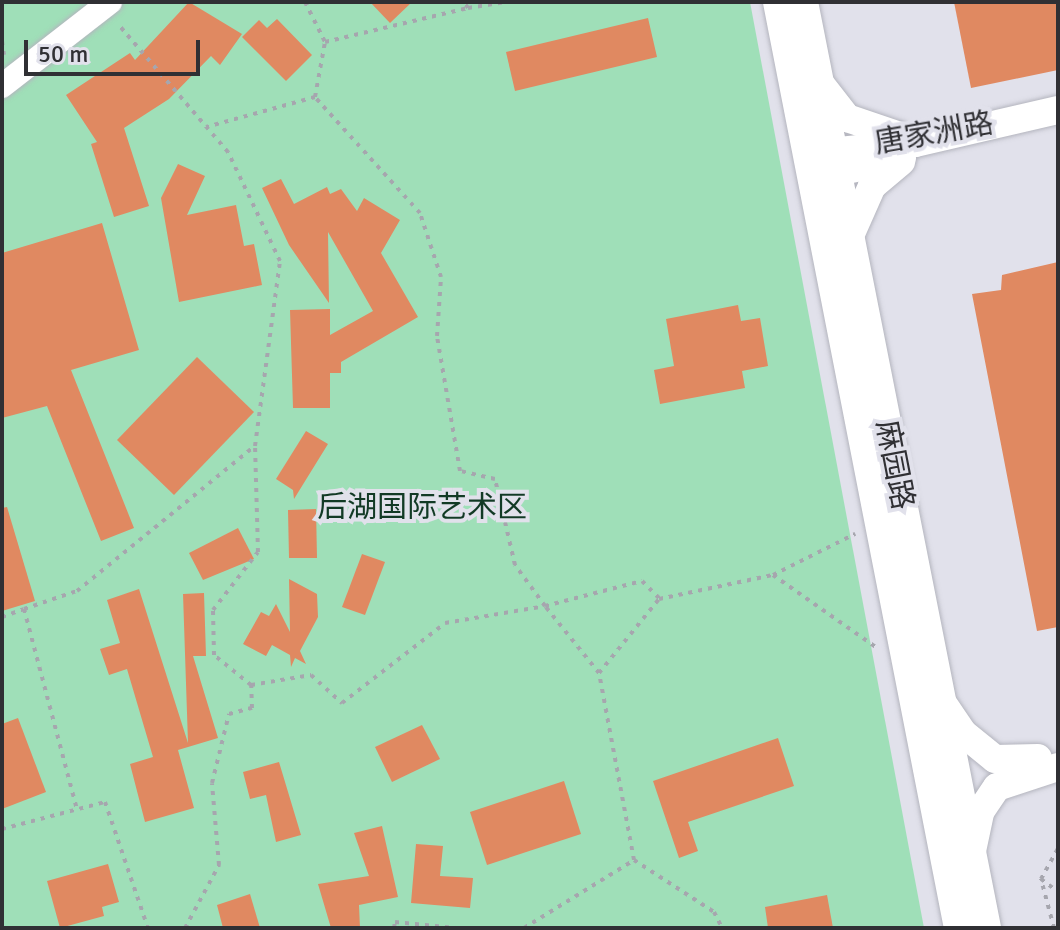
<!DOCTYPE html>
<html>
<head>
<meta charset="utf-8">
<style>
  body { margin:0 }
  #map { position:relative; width:1060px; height:930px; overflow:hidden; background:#e1e1eb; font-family:Signika,"Noto Sans SC",sans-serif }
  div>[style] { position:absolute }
  .green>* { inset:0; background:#9fdfb8 }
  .building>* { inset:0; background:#e08961 }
  .path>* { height:4px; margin-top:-2px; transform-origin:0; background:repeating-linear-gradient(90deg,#a6a6ae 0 4px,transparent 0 10px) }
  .roads { filter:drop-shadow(0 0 2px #b4b5be) drop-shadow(0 0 2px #b4b5be) }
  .minor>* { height:24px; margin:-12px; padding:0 12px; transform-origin:12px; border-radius:12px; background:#fff }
  .tertiary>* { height:28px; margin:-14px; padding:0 14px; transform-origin:14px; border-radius:14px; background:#fff }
  .secondary>* { height:32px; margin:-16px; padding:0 16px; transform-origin:16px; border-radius:16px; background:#fff }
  span { translate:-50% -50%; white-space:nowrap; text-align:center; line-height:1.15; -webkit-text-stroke:8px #e1e1eb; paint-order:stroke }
  .street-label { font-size:30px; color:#303034 }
  .park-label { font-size:30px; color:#123a25 }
  .frame { position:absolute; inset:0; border:4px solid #303034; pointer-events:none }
  .scale { position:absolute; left:24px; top:40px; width:176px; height:36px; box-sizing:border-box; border:4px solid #303034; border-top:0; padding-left:10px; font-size:24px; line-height:28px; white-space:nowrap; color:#303034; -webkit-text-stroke:6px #e1e1eb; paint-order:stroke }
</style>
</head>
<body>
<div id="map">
  <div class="green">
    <i style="clip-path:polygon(2px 2px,750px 2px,924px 928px,2px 928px)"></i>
  </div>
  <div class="building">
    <i style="clip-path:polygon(189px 2px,242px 34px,220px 65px,211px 56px,169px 99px,124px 128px,149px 206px,114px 217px,91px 144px,97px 142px,66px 95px,130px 53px,135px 60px)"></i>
    <i style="clip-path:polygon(370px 2px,412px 2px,390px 23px)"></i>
    <i style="clip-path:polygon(954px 2px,1058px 2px,1058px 70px,971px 88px)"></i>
    <i style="clip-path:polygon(648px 18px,657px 57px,515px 91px,506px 52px)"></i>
    <i style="clip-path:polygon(277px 19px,312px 55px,286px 81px,242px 37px,259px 20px,267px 28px)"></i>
    <i style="clip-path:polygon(178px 164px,205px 176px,187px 215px,236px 205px,244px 246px,254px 244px,262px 285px,179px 302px,161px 198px)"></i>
    <i style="clip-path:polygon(281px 179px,294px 204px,327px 187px,330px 194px,341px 189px,357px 211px,364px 198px,400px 220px,381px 253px,418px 317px,341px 362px,341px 373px,330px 373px,330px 408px,293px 408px,290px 310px,330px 309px,330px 335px,373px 311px,328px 232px,329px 303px,289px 245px,262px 188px)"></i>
    <i style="clip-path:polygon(102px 223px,139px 350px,71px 370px,134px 528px,101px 541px,47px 406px,2px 418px,2px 253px)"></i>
    <i style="clip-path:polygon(1058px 262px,1058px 627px,1037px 631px,972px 294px,1001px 290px,1002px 275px)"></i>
    <i style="clip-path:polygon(738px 305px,741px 321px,760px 318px,768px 366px,742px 371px,745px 388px,660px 404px,654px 370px,674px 366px,666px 319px)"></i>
    <i style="clip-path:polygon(197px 357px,254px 412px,174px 495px,117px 440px)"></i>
    <i style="clip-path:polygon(306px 431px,328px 444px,294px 499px,293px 490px,276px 479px)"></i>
    <i style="clip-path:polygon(7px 507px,35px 601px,2px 611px,2px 508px)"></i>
    <i style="clip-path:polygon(316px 509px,317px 558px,289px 558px,288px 510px)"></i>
    <i style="clip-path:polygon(238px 528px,254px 559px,203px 580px,189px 553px)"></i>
    <i style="clip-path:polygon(362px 554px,385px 562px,365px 615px,342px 607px)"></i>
    <i style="clip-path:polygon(289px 579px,317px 594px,318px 617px,300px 651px,306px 664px,295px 658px,291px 667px,290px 655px,272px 645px,266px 656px,243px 644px,261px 612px,269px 616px,276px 604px,290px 632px)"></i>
    <i style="clip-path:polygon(139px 589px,188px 743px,183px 594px,204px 593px,206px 656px,193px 656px,218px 738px,178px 750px,194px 808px,145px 822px,130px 764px,153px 757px,127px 669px,109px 675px,100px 649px,120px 643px,107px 600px)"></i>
    <i style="clip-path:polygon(18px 718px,46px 792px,2px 809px,2px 724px)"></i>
    <i style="clip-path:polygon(422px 725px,440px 759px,392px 782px,375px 747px)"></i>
    <i style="clip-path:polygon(778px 738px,794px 786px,688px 822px,698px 851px,679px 858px,653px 781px)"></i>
    <i style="clip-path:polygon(279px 762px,301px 835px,276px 842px,266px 795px,250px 799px,243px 772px)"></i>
    <i style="clip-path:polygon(564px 781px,581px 834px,487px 865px,470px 812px)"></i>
    <i style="clip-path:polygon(382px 826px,398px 897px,359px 905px,360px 928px,331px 928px,318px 884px,369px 876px,354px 833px)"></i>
    <i style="clip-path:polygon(416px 844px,443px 846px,440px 876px,473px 878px,470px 908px,411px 903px)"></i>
    <i style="clip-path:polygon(108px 864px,119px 902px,102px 907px,104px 916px,60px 928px,47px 881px)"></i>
    <i style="clip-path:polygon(250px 894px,260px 928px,223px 928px,217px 905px)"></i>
    <i style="clip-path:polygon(827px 895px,833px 928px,768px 928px,765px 907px)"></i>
  </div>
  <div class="path">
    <i style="left:305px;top:2px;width:45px;rotate:63.4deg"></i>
    <i style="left:468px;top:8px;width:38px;rotate:-9deg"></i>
    <i style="left:2px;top:41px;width:14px;rotate:82deg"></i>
    <i style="left:315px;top:97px;width:56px;rotate:-79.7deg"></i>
    <i style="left:325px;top:42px;width:147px;rotate:-13.4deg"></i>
    <i style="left:468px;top:8px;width:7px;rotate:-124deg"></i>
    <i style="left:773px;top:575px;width:92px;rotate:-26.6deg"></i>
    <i style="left:24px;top:609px;width:56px;rotate:-18.8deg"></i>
    <i style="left:77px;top:591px;width:230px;rotate:-39.2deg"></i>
    <i style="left:255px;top:446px;width:187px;rotate:-82.3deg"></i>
    <i style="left:280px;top:261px;width:121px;rotate:-115.5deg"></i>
    <i style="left:228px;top:152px;width:169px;rotate:-130.7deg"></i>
    <i style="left:2px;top:617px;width:23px;rotate:-20deg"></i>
    <i style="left:24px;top:609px;width:207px;rotate:75.2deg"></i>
    <i style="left:599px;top:673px;width:86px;rotate:-128.9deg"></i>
    <i style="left:545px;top:606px;width:100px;rotate:-14.5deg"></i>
    <i style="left:642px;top:581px;width:24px;rotate:45deg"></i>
    <i style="left:251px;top:685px;width:48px;rotate:-141deg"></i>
    <i style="left:214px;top:655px;width:45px;rotate:-91.3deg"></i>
    <i style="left:213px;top:610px;width:73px;rotate:-52.2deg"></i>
    <i style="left:258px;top:552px;width:106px;rotate:-91.6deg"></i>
    <i style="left:2px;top:829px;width:106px;rotate:-14.7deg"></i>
    <i style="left:105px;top:802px;width:133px;rotate:71.2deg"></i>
    <i style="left:634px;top:860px;width:95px;rotate:33deg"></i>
    <i style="left:714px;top:912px;width:18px;rotate:63deg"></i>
    <i style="left:1041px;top:879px;width:21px;rotate:37deg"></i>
    <i style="left:185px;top:928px;width:72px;rotate:-61.6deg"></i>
    <i style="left:219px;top:865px;width:82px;rotate:-94.9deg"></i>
    <i style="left:212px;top:783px;width:71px;rotate:-76.2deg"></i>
    <i style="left:229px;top:714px;width:24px;rotate:-15deg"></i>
    <i style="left:252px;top:708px;width:23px;rotate:-92deg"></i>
    <i style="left:251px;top:685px;width:61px;rotate:-9.5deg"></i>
    <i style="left:311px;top:675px;width:42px;rotate:42.1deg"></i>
    <i style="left:342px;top:703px;width:130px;rotate:-37.8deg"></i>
    <i style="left:445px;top:623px;width:101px;rotate:-9.6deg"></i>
    <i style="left:545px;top:606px;width:51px;rotate:-126.2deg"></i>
    <i style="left:515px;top:565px;width:88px;rotate:-103.1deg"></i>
    <i style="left:495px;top:479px;width:36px;rotate:-167deg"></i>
    <i style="left:460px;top:471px;width:137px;rotate:-99.7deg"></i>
    <i style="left:437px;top:336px;width:59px;rotate:-86.1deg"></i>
    <i style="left:441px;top:277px;width:67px;rotate:-108.2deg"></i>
    <i style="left:420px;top:213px;width:156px;rotate:-132.2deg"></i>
    <i style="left:315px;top:97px;width:113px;rotate:164.6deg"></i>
    <i style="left:394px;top:928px;width:6px;rotate:-81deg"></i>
    <i style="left:395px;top:922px;width:61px;rotate:5.6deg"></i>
    <i style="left:524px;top:928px;width:129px;rotate:-31.7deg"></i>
    <i style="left:634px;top:860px;width:190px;rotate:-100.6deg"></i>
    <i style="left:599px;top:673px;width:95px;rotate:-51deg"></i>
    <i style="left:659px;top:599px;width:116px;rotate:-11.9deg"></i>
    <i style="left:773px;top:575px;width:126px;rotate:35deg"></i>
    <i style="left:1054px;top:928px;width:51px;rotate:-104.9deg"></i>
    <i style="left:1041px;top:879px;width:35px;rotate:-61deg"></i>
  </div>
  <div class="roads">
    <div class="minor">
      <i style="left:2px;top:86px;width:137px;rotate:-37.9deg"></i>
    </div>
    <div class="tertiary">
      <i style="left:819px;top:82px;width:46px;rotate:52.1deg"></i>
      <i style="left:847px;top:118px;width:56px;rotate:18.8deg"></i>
      <i style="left:811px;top:154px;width:105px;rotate:-6deg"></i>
      <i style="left:915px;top:143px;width:147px;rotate:-13deg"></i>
      <i style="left:814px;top:177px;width:90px;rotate:-12.2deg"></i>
      <i style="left:849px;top:238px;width:57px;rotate:-66.1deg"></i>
      <i style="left:872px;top:186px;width:38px;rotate:-40deg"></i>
      <i style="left:942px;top:702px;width:37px;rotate:56deg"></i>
      <i style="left:963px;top:733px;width:41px;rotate:39.1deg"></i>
      <i style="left:995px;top:759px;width:43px;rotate:-1.3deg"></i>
      <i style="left:972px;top:851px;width:40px;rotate:-78deg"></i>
      <i style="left:980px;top:812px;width:30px;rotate:-56deg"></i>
      <i style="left:997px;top:787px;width:64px;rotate:-18.2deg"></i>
    </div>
    <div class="secondary">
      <i style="left:779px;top:2px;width:944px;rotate:78.94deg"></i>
      <i style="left:802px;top:2px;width:944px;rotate:78.82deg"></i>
    </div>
  </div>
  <div class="street-label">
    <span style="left:934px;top:134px;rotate:-10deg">唐家洲路</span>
    <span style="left:894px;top:465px;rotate:79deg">麻园路</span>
  </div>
  <div class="park-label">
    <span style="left:422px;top:508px">后湖国际艺术区</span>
  </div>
  <div class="frame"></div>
  <div class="scale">50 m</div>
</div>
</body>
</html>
